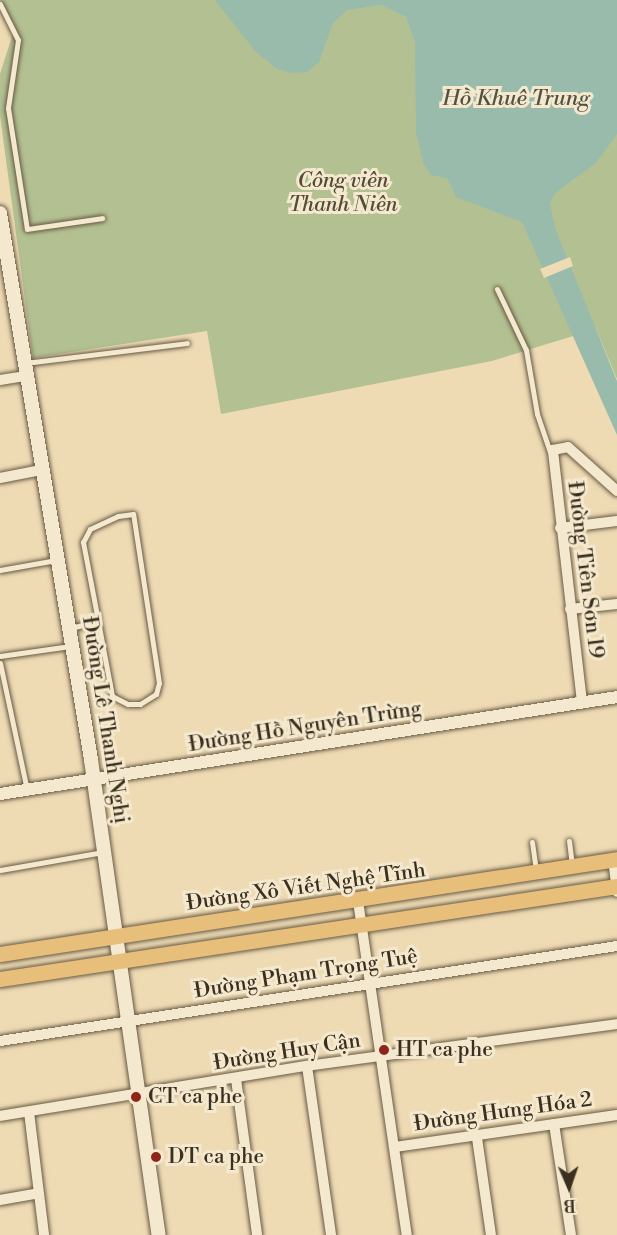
<!DOCTYPE html>
<html>
<head>
<meta charset="utf-8">
<style>
  body { margin:0 }
  #map { position:relative; width:617px; height:1235px; overflow:hidden; background:#eedbb4; font-family:"Libre Bodoni",serif }
  div>[style] { position:absolute }
  .green>* { inset:0; background:#b3c192 }
  .water>* { inset:0; background:#99bbac }
  .pier>* { inset:0; background:#eedbb4 }
  .roads { filter:drop-shadow(0 0 2px #685a44) drop-shadow(0 0 2px #685a44) }
  .service>* { height:5px; margin:-2.5px; padding:0 2.5px; transform-origin:2.5px; border-radius:2.5px; background:#f4e8ce }
  .minor>* { height:10px; margin:-5px; padding:0 5px; transform-origin:5px; border-radius:5px; background:#f4e8ce }
  .tertiary>* { height:12px; margin:-6px; padding:0 6px; transform-origin:6px; border-radius:6px; background:#f4e8ce }
  .secondary>* { height:14px; margin:-7px; padding:0 7px; transform-origin:7px; border-radius:7px; background:#f4e8ce }
  .primary>* { height:15px; margin:-7.5px; padding:0 7.5px; transform-origin:7.5px; border-radius:7.5px; background:#e7be7a }
  .dots>* { width:16px; height:16px; translate:-50% -50%; box-sizing:border-box; border:3px solid #f4e8ce; border-radius:50% }
  span { translate:-50% -50%; white-space:nowrap; text-align:center; line-height:1.15; -webkit-text-stroke:6px #f4e8ce; paint-order:stroke }
  .park-label { font-size:21px; color:#534c36; font-style:italic }
  .street-label { font-size:21px; color:#3b2f1f }
  .poi-label { font-size:21px; color:#3b2f1f }
  .left { translate:0 -50%; text-align:left }
  .water-label { font-size:22px; color:#525242; font-style:italic }
  .north { position:absolute; left:539px; top:1157px; width:60px; height:60px; -webkit-text-stroke:4px #f4e8ce; paint-order:stroke; rotate:178deg; font-size:16px; font-weight:700; line-height:24px; text-align:center; color:#3b2f1f }
  .north::after { content:''; display:block; margin:auto; width:21px; height:27px; background:#3b2f1f; clip-path:polygon(50% 0,100% 100%,50% 72%,0 100%) }
</style>
</head>
<body>
<div id="map">
  <div class="green">
    <i style="clip-path:polygon(0 0,617px 0,617px 379px,596px 329px,492px 361px,221px 414px,207px 331px,33px 358px,0 116px,0 74px,14px 30px)"></i>
  </div>
  <div class="water">
    <i style="clip-path:polygon(215px 0,617px 0,617px 134px,596px 163px,555px 193px,550px 203px,555px 228px,617px 381px,617px 435px,522px 222px,456px 197px,447px 178px,431px 175px,424px 165px,416px 133px,415px 42px,406px 17px,381px 5px,347px 10px,333px 23px,319px 62px,307px 72px,292px 73px,277px 69px,255px 51px)"></i>
  </div>
  <div class="pier">
    <i style="clip-path:polygon(570px 257px,573px 266px,544px 278px,540px 269px)"></i>
  </div>
  <div class="roads">
    <div class="service">
      <i style="left:0;top:4px;width:40px;rotate:63.4deg"></i>
      <i style="left:18px;top:40px;width:69px;rotate:98.4deg"></i>
      <i style="left:8px;top:108px;width:122px;rotate:81.1deg"></i>
      <i style="left:27px;top:229px;width:76px;rotate:-8.3deg"></i>
      <i style="left:497px;top:289px;width:68px;rotate:64.6deg"></i>
      <i style="left:526px;top:350px;width:65px;rotate:80.2deg"></i>
      <i style="left:537px;top:414px;width:40px;rotate:71.1deg"></i>
      <i style="left:25px;top:363px;width:163px;rotate:-7deg"></i>
      <i style="left:0;top:570px;width:57px;rotate:-10.1deg"></i>
      <i style="left:71px;top:628px;width:28px;rotate:-15deg"></i>
      <i style="left:98px;top:621px;width:76px;rotate:79.4deg"></i>
      <i style="left:112px;top:696px;width:18px;rotate:27deg"></i>
      <i style="left:128px;top:704px;width:12px"></i>
      <i style="left:140px;top:704px;width:19px;rotate:-32deg"></i>
      <i style="left:156px;top:694px;width:11px;rotate:-75deg"></i>
      <i style="left:159px;top:683px;width:171px;rotate:-98.7deg"></i>
      <i style="left:133px;top:514px;width:15px;rotate:172deg"></i>
      <i style="left:118px;top:516px;width:31px;rotate:155deg"></i>
      <i style="left:90px;top:529px;width:15px;rotate:118deg"></i>
      <i style="left:83px;top:542px;width:80px;rotate:79.2deg"></i>
      <i style="left:0;top:656px;width:71px;rotate:-8.1deg"></i>
      <i style="left:0;top:663px;width:130px;rotate:78deg"></i>
      <i style="left:569px;top:841px;width:24px;rotate:83deg"></i>
      <i style="left:532px;top:842px;width:28px;rotate:82deg"></i>
      <i style="left:0;top:870px;width:105px;rotate:-9.9deg"></i>
    </div>
    <div class="minor">
      <i style="left:0;top:380px;width:25px;rotate:-9deg"></i>
      <i style="left:0;top:478px;width:42px;rotate:-11deg"></i>
      <i style="left:560px;top:528px;width:57px;rotate:-7deg"></i>
      <i style="left:570px;top:609px;width:47px;rotate:-6.1deg"></i>
      <i style="left:582px;top:702px;width:254px;rotate:-96.6deg"></i>
      <i style="left:553px;top:450px;width:15px;rotate:-11deg"></i>
      <i style="left:568px;top:447px;width:66px;rotate:41.9deg"></i>
      <i style="left:613px;top:859px;width:33px;rotate:83deg"></i>
      <i style="left:358px;top:901px;width:338px;rotate:81.7deg"></i>
      <i style="left:0;top:1041px;width:624px;rotate:-8.75deg"></i>
      <i style="left:307px;top:1066px;width:171px;rotate:81.9deg"></i>
      <i style="left:236px;top:1079px;width:157px;rotate:82.3deg"></i>
      <i style="left:29px;top:1112px;width:124px;rotate:83deg"></i>
      <i style="left:0;top:1116px;width:311px;rotate:-9.3deg"></i>
      <i style="left:307px;top:1066px;width:313px;rotate:-7.7deg"></i>
      <i style="left:554px;top:1124px;width:112px;rotate:81.3deg"></i>
      <i style="left:477px;top:1138px;width:98px;rotate:81.8deg"></i>
      <i style="left:395px;top:1147px;width:224px;rotate:-8.2deg"></i>
      <i style="left:0;top:1200px;width:39px;rotate:-10deg"></i>
    </div>
    <div class="tertiary">
      <i style="left:0;top:794px;width:625px;rotate:-8.93deg"></i>
    </div>
    <div class="secondary">
      <i style="left:0;top:213px;width:555px;rotate:80.55deg"></i>
      <i style="left:91px;top:760px;width:480px;rotate:81.9deg"></i>
    </div>
    <div class="primary">
      <i style="left:0;top:954px;width:624px;rotate:-8.75deg"></i>
      <i style="left:0;top:979px;width:624px;rotate:-8.57deg"></i>
    </div>
  </div>
  <div class="dots">
    <i style="left:384px;top:1050px;background:#8f2418"></i>
    <i style="left:136px;top:1097px;background:#8f2418"></i>
    <i style="left:156px;top:1157px;background:#8f2418"></i>
  </div>
  <div class="park-label">
    <span style="left:343px;top:193px">Công viên<br>Thanh Niên</span>
  </div>
  <div class="street-label">
    <span style="left:585px;top:570px;rotate:83deg">Đường Tiên Sơn 19</span>
    <span style="left:105px;top:720px;rotate:81deg">Đường Lê Thanh Nghị</span>
    <span style="left:305px;top:727px;rotate:-9deg">Đường Hồ Nguyên Trừng</span>
    <span style="left:306px;top:887px;rotate:-8deg">Đường Xô Viết Nghệ Tĩnh</span>
    <span style="left:306px;top:974px;rotate:-9deg">Đường Phạm Trọng Tuệ</span>
    <span style="left:287px;top:1052px;rotate:-9deg">Đường Huy Cận</span>
    <span style="left:503px;top:1112px;rotate:-8deg">Đường Hưng Hóa 2</span>
  </div>
  <div class="poi-label">
    <span class="left" style="left:396px;top:1050px">HT ca phe</span>
    <span class="left" style="left:148px;top:1097px">CT ca phe</span>
    <span class="left" style="left:168px;top:1157px">DT ca phe</span>
  </div>
  <div class="water-label">
    <span style="left:516px;top:99px">Hồ Khuê Trung</span>
  </div>
  <div class="north">B</div>
</div>
</body>
</html>
